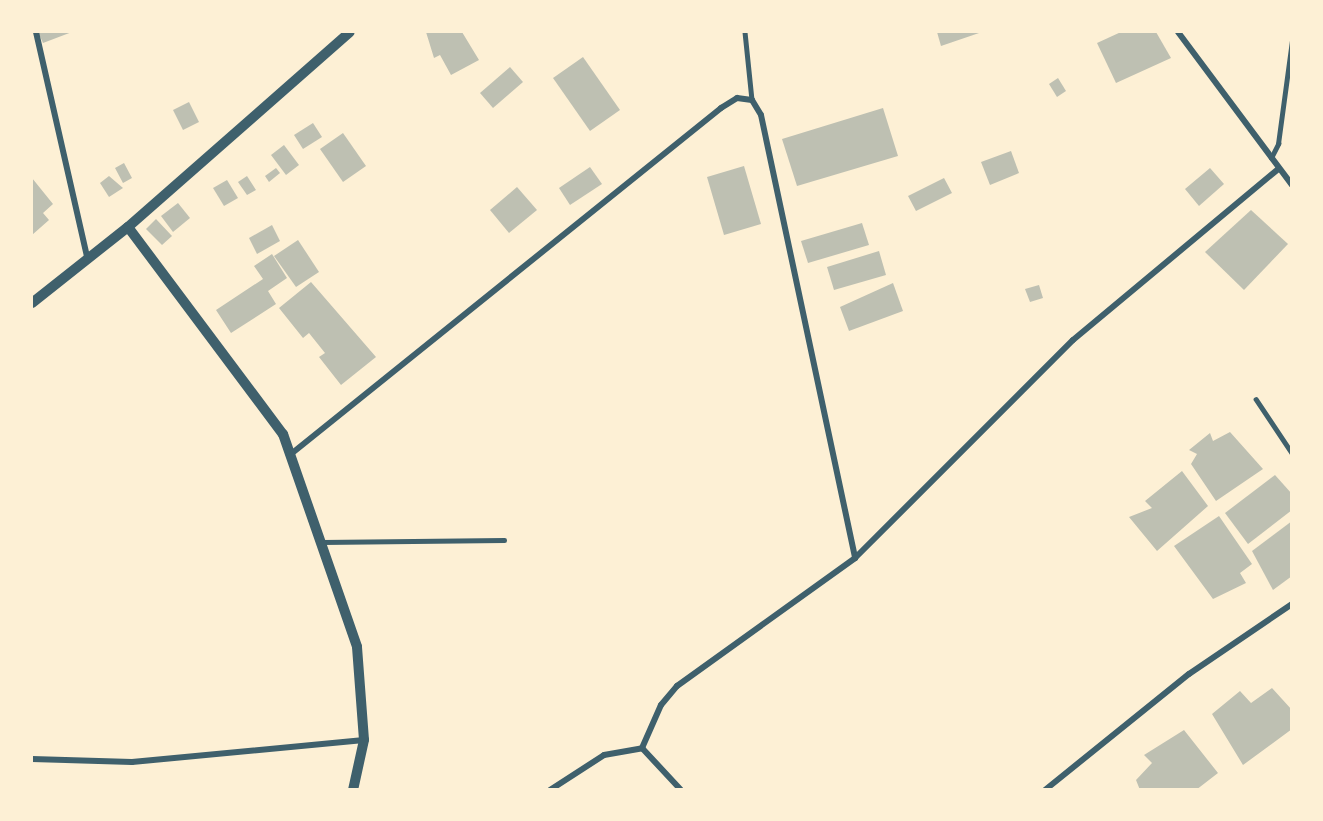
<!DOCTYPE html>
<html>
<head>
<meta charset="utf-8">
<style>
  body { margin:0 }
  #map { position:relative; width:1323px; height:821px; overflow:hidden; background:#fdf0d5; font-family:"Source Sans 3",sans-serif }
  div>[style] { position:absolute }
  .building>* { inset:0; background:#bec0b2 }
  .service>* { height:4.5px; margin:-2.25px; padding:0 2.25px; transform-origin:2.25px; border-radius:2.25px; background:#3f606c }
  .minor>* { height:6px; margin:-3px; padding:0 3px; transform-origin:3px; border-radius:3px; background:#3f606c }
  .tertiary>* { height:10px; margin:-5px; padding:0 5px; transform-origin:5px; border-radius:5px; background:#3f606c }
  span { translate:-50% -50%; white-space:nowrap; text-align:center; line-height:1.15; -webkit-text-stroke:6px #fdf0d5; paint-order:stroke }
  .frame { position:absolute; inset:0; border:33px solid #fdf0d5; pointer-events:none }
</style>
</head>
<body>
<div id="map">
  <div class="building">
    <i style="clip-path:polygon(38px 32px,72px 32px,43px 43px)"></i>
    <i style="clip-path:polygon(426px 32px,462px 32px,479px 60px,451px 75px,440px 55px,434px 58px)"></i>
    <i style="clip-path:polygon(937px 32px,982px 32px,941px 46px)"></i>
    <i style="clip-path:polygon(1121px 32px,1156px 32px,1171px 58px,1116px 83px,1097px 43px)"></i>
    <i style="clip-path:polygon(583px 57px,620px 110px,590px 131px,553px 78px)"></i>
    <i style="clip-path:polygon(510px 67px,523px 82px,493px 108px,480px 93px)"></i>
    <i style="clip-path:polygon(1058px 78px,1066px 91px,1057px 97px,1049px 84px)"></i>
    <i style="clip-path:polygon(189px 102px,199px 122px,183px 130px,173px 110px)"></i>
    <i style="clip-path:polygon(883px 108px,898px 156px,797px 186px,782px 139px)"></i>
    <i style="clip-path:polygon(313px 123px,322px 137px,303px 149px,294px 135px)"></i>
    <i style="clip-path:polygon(343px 133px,366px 166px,343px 182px,320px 149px)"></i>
    <i style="clip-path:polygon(284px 145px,299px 165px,286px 175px,271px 155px)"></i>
    <i style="clip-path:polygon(1011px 151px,1019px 173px,990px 185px,981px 162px)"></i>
    <i style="clip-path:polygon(124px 163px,132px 178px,123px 183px,115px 168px)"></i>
    <i style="clip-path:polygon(744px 166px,761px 224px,724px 235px,707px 177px)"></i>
    <i style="clip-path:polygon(590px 167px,602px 184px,570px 205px,559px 188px)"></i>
    <i style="clip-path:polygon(276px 168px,280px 173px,269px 182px,265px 176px)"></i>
    <i style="clip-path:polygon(1210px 168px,1224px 184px,1199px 206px,1185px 189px)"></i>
    <i style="clip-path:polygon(109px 176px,123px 188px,109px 197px,100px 183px)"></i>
    <i style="clip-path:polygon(247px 176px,256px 190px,247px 195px,238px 182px)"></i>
    <i style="clip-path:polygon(32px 178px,53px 204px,43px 213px,49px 220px,32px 235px)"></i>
    <i style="clip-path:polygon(944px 178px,952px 193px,916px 211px,908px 196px)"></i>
    <i style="clip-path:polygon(227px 180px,238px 198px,224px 206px,213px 188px)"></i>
    <i style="clip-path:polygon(517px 187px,537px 210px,509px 233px,490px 210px)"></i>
    <i style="clip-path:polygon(178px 203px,190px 218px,173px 232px,161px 216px)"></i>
    <i style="clip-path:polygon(1251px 210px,1288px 244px,1244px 290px,1205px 252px)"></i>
    <i style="clip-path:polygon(156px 219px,172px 236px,162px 245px,146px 229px)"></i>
    <i style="clip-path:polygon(862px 223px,869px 245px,808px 263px,801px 241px)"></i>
    <i style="clip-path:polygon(272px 225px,280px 241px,257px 254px,249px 238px)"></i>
    <i style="clip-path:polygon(298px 240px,319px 272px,296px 287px,274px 256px)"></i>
    <i style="clip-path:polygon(879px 251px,886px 275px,834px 290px,827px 267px)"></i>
    <i style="clip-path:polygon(272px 254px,287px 278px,268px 291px,276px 304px,231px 333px,216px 310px,263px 279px,254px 266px)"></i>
    <i style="clip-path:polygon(311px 282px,376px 357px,341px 385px,319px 357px,325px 353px,309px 333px,303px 338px,279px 308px)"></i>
    <i style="clip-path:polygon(893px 283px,903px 311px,849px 331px,840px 307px)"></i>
    <i style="clip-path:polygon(1039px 285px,1043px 298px,1030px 302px,1025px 289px)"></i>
    <i style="clip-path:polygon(1230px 432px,1263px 469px,1216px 501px,1191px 464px,1197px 454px,1189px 450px,1210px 433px,1213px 441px)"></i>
    <i style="clip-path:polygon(1182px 471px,1208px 506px,1157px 551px,1129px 517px,1152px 508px,1145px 501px)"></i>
    <i style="clip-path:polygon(1275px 475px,1292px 494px,1292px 510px,1248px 544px,1225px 513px)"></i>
    <i style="clip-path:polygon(1219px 516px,1252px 564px,1240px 573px,1246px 583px,1213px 599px,1174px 546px)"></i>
    <i style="clip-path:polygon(1292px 521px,1292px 576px,1273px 590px,1252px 551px)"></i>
    <i style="clip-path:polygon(1272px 688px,1292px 710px,1292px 729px,1243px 765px,1212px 714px,1240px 691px,1251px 703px)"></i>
    <i style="clip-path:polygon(1184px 730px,1218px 773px,1196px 790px,1140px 790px,1136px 780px,1152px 763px,1144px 755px)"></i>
  </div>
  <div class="service">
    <i style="left:745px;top:32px;width:68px;rotate:84.1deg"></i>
    <i style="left:1271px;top:158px;width:16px;rotate:-63deg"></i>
    <i style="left:1278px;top:144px;width:104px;rotate:-82.3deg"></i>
    <i style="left:1256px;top:399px;width:65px;rotate:56.3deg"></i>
    <i style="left:322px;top:542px;width:182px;rotate:-0.6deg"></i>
  </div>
  <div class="minor">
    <i style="left:36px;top:32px;width:231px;rotate:77.2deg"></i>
    <i style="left:1178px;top:32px;width:191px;rotate:53.3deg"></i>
    <i style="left:291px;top:454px;width:552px;rotate:-38.82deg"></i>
    <i style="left:721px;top:108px;width:19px;rotate:-32deg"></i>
    <i style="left:737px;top:98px;width:15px;rotate:8deg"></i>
    <i style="left:752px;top:100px;width:17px;rotate:59deg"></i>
    <i style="left:761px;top:115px;width:453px;rotate:78deg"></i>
    <i style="left:642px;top:748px;width:57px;rotate:47.1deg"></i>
    <i style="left:32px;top:759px;width:100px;rotate:1.7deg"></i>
    <i style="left:132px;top:762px;width:233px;rotate:-5.4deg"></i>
    <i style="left:550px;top:790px;width:64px;rotate:-32.9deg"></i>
    <i style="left:604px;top:755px;width:39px;rotate:-10deg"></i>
    <i style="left:642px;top:748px;width:47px;rotate:-66.2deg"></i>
    <i style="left:661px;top:705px;width:25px;rotate:-50deg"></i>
    <i style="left:677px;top:686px;width:219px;rotate:-35.7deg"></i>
    <i style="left:855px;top:558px;width:308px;rotate:-45deg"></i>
    <i style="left:1073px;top:340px;width:267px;rotate:-39.8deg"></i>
    <i style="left:1045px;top:790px;width:185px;rotate:-38.9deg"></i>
    <i style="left:1189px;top:674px;width:125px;rotate:-34.2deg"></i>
  </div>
  <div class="tertiary">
    <i style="left:128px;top:227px;width:259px;rotate:53.2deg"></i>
    <i style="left:283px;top:434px;width:225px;rotate:70.8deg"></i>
    <i style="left:357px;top:647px;width:93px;rotate:85.7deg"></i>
    <i style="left:364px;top:740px;width:51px;rotate:102.4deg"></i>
    <i style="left:32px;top:303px;width:122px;rotate:-38.4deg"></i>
    <i style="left:128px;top:227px;width:295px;rotate:-41.3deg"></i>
  </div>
  <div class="frame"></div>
</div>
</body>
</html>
